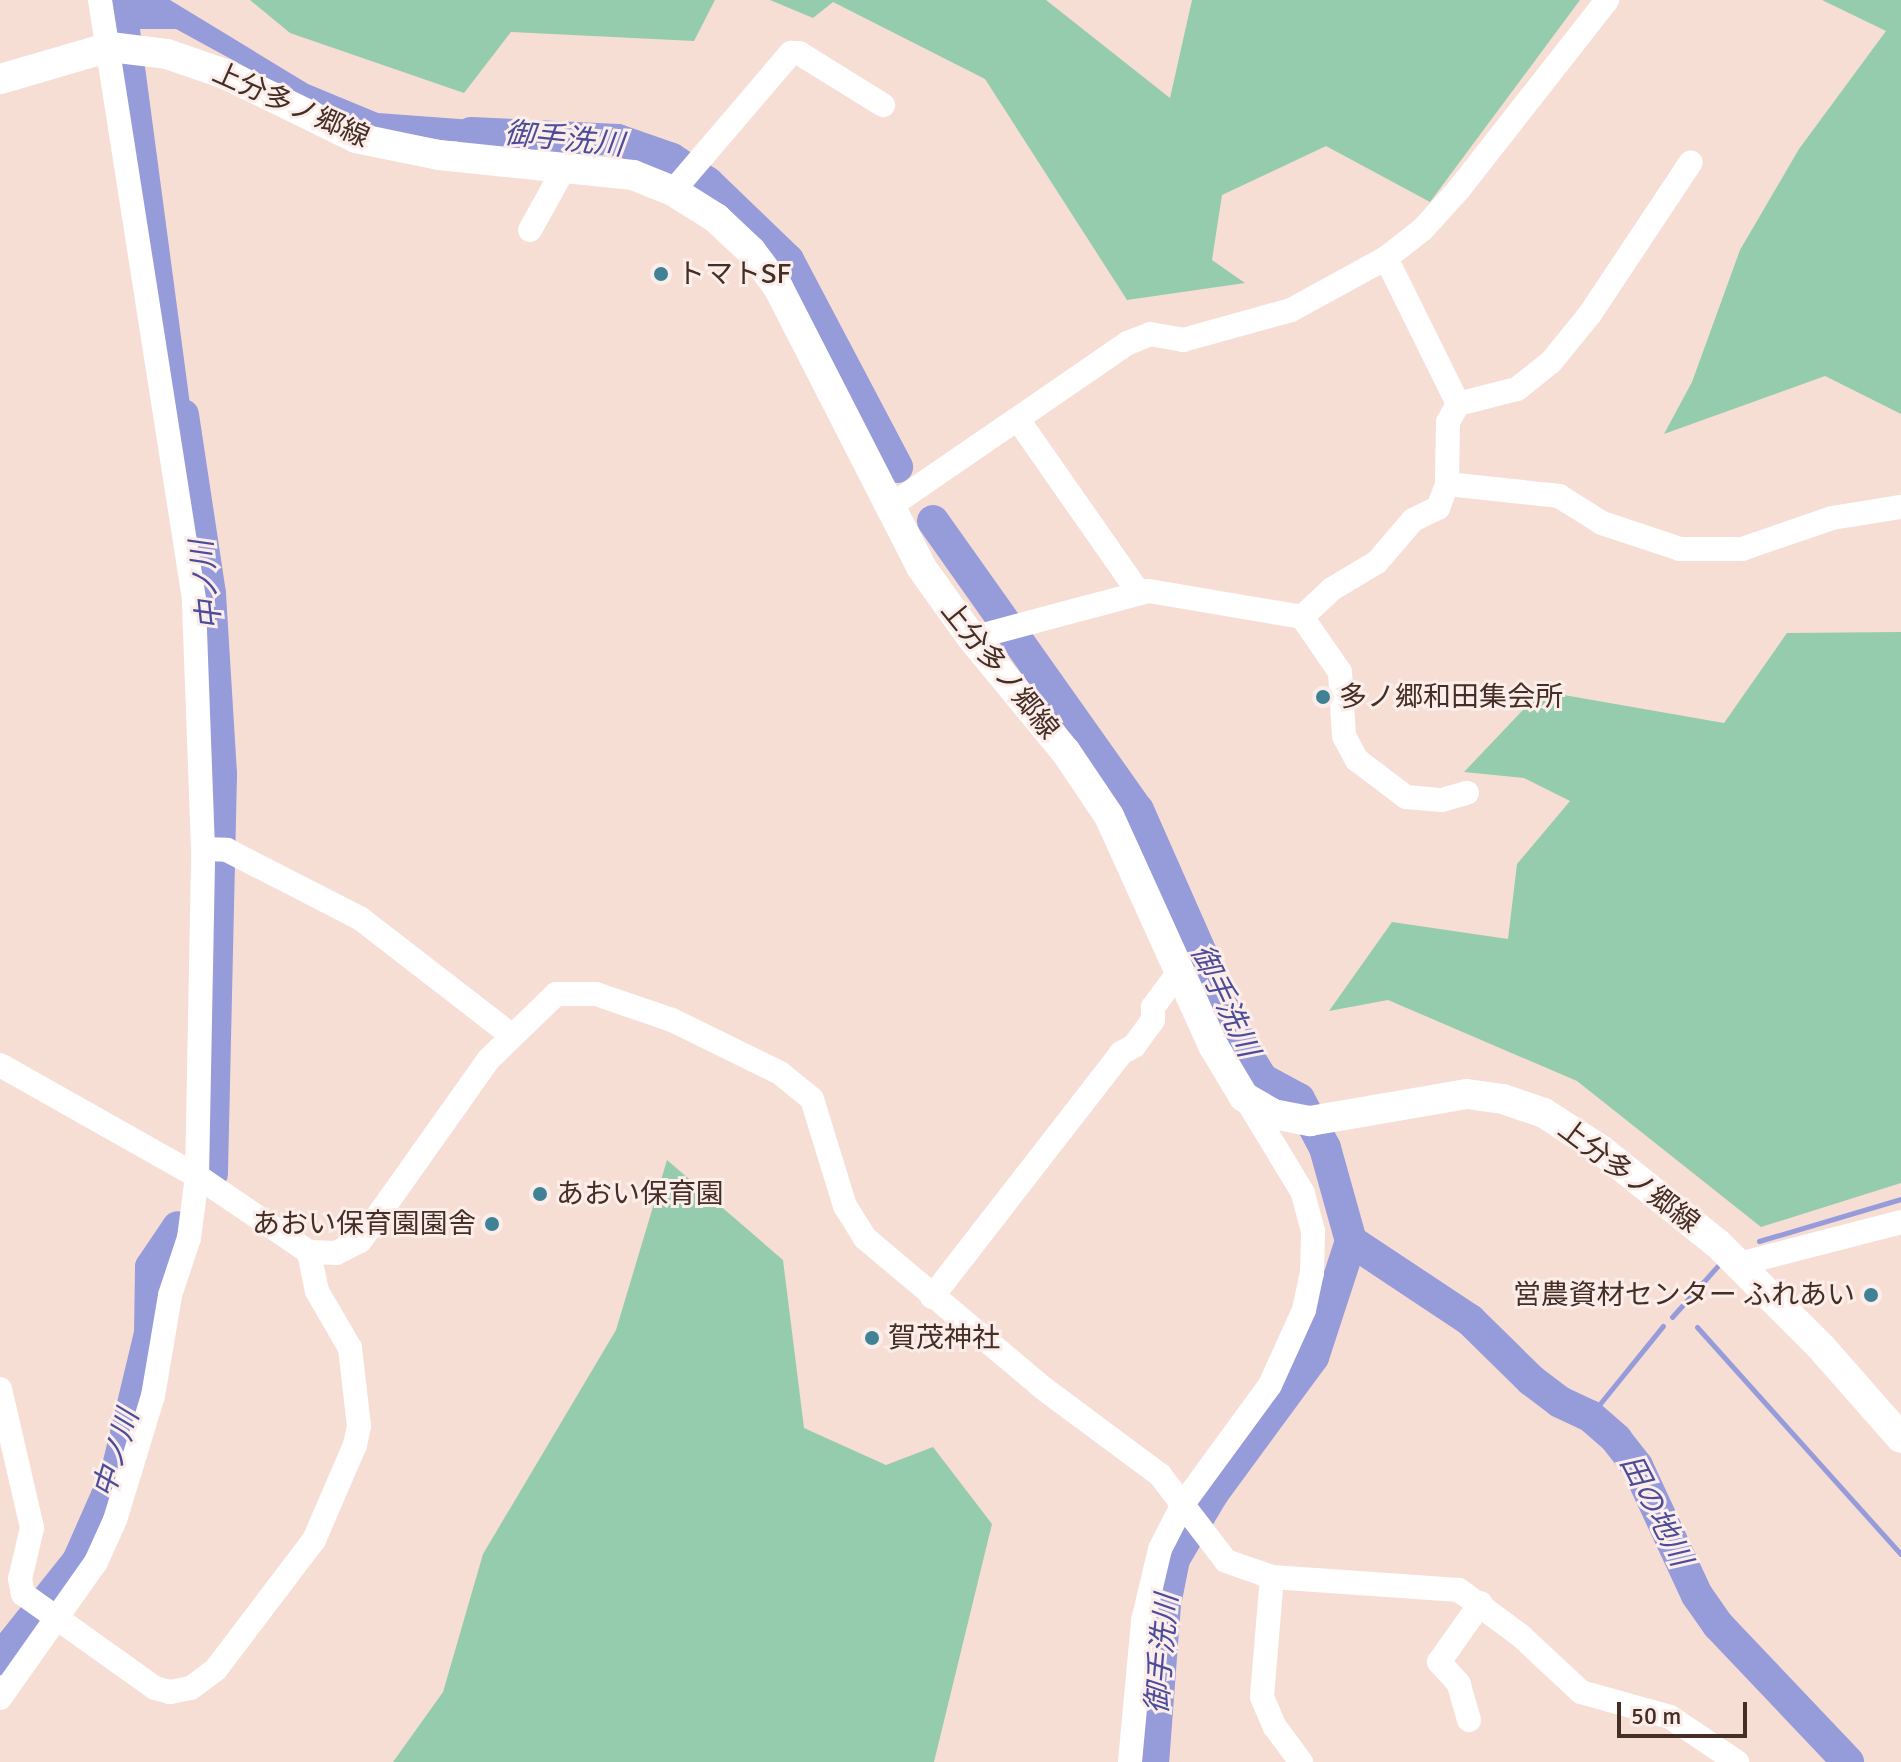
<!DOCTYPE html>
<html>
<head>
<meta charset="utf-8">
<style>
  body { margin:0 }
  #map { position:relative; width:1901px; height:1762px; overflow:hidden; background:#f7ded5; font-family:Signika,"Noto Sans JP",sans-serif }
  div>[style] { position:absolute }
  .green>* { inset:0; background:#96ccae }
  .water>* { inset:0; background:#969bda }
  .stream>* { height:5px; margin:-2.5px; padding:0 2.5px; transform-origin:2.5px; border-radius:2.5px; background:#969bda }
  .river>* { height:32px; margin:-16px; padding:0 16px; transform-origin:16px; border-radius:16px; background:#969bda }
  .minor>* { height:24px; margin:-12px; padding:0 12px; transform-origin:12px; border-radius:12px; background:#fff }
  .major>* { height:30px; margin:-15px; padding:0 15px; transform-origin:15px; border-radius:15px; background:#fff }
  .dots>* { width:22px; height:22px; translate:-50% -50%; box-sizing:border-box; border:4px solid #fbeeea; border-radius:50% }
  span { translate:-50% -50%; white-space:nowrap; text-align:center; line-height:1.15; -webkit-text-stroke:6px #fbeeea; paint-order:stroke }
  .street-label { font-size:28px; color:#452e25 }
  .poi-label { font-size:28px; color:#452e25 }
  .left { translate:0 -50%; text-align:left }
  .right { translate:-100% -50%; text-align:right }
  .water-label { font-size:30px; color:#4c4c99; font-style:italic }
  .scale { position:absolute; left:1617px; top:1702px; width:130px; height:36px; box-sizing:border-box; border:4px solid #452e25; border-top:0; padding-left:10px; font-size:24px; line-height:28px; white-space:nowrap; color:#452e25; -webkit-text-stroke:6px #fbeeea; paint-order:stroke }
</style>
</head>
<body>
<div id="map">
  <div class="green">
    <i style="clip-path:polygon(250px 0,715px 0,694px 41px,511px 32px,464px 93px,290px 33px)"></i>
    <i style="clip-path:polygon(770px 0,1046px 0,1170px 98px,1192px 0,1580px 0,1430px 202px,1326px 146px,1222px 195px,1212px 260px,1245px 283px,1127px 300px,985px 79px,833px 2px,813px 18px)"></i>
    <i style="clip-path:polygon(1822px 0,1901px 0,1901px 414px,1825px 376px,1664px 434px,1692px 382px,1740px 250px,1799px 149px,1886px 31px)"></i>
    <i style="clip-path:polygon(1901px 632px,1901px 1183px,1761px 1227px,1577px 1081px,1388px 1000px,1329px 1011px,1392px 922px,1508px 939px,1517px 864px,1570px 801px,1524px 778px,1464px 772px,1541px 691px,1724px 723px,1787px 633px)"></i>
    <i style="clip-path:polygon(667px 1160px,783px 1260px,804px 1428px,886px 1465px,933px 1447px,992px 1524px,934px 1762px,393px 1762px,443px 1692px,483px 1554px,616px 1330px)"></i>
  </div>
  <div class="water">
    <i style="clip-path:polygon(111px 0,170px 0,308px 84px,378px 113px,514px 123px,514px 143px,446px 141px,372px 128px,304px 99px,176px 29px,140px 29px,197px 457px,180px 458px)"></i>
  </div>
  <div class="stream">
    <i style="left:1759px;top:1241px;width:148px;rotate:-16.5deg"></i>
    <i style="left:1672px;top:1317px;width:75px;rotate:-48.2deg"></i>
    <i style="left:1697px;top:1327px;width:305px;rotate:48.1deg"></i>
    <i style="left:1590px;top:1416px;width:116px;rotate:-51deg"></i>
  </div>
  <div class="river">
    <i style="left:471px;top:133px;width:147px;rotate:2.7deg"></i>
    <i style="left:618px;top:140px;width:57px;rotate:19.4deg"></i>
    <i style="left:672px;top:159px;width:43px;rotate:33.7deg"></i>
    <i style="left:708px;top:183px;width:111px;rotate:43.9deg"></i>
    <i style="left:788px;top:260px;width:234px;rotate:62.2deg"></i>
    <i style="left:183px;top:415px;width:181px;rotate:81.4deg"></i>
    <i style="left:210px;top:594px;width:181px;rotate:86.5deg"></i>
    <i style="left:221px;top:775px;width:399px;rotate:91.3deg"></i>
    <i style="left:933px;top:521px;width:354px;rotate:54.7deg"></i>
    <i style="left:1138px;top:810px;width:262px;rotate:66.2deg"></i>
    <i style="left:1244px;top:1050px;width:34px;rotate:58deg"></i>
    <i style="left:1262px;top:1079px;width:42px;rotate:28.4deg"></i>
    <i style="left:1299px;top:1099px;width:55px;rotate:62deg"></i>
    <i style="left:1325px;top:1148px;width:97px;rotate:74.4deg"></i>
    <i style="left:1351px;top:1241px;width:122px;rotate:108.1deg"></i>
    <i style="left:1313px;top:1357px;width:169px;rotate:126.3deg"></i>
    <i style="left:1213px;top:1493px;width:77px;rotate:120.6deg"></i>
    <i style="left:1174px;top:1559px;width:46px;rotate:101.3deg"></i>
    <i style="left:1165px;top:1604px;width:158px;rotate:94.3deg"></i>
    <i style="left:1351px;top:1241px;width:143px;rotate:33.6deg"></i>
    <i style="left:1470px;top:1320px;width:86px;rotate:44.5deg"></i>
    <i style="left:1531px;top:1380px;width:36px;rotate:37deg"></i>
    <i style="left:1560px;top:1402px;width:33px;rotate:25deg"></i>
    <i style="left:1590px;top:1416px;width:35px;rotate:41deg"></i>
    <i style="left:1616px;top:1439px;width:34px;rotate:52deg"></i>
    <i style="left:1637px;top:1466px;width:142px;rotate:65.1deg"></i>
    <i style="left:1697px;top:1595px;width:37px;rotate:55deg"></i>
    <i style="left:1718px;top:1625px;width:189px;rotate:46.5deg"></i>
    <i style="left:0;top:1659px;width:125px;rotate:-51.5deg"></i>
    <i style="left:78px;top:1561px;width:94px;rotate:-66.2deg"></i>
    <i style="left:116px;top:1475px;width:146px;rotate:-76.5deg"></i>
    <i style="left:150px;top:1333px;width:66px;rotate:-89.1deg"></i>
    <i style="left:151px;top:1267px;width:48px;rotate:-56deg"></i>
  </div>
  <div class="minor">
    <i style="left:673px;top:191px;width:182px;rotate:-49.5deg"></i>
    <i style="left:791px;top:53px;width:8px"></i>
    <i style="left:799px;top:53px;width:99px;rotate:31.8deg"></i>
    <i style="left:530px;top:230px;width:74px;rotate:-61deg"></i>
    <i style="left:1386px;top:258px;width:163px;rotate:63.7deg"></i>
    <i style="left:1019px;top:421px;width:210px;rotate:55.1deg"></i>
    <i style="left:1447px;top:484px;width:113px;rotate:6.1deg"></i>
    <i style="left:1559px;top:496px;width:51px;rotate:32.1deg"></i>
    <i style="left:1602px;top:523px;width:82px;rotate:18.4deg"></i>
    <i style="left:1680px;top:549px;width:62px"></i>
    <i style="left:1742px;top:549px;width:95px;rotate:-19deg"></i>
    <i style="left:1832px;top:518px;width:70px;rotate:-9.1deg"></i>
    <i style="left:889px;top:507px;width:290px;rotate:-34.5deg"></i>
    <i style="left:1128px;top:343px;width:24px;rotate:-22deg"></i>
    <i style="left:1150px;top:334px;width:34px;rotate:10deg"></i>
    <i style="left:1183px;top:340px;width:112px;rotate:-15.5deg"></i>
    <i style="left:1291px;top:310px;width:108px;rotate:-28.7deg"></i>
    <i style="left:1386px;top:258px;width:47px;rotate:-38.1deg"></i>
    <i style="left:1423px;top:229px;width:54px;rotate:-48deg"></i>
    <i style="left:1459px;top:189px;width:240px;rotate:-51.9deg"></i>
    <i style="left:1302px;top:617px;width:67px;rotate:55.4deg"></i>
    <i style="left:1340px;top:672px;width:64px;rotate:86.4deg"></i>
    <i style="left:1344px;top:736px;width:27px;rotate:62deg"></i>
    <i style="left:1357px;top:760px;width:61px;rotate:37.1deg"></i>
    <i style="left:1406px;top:797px;width:36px;rotate:5deg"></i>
    <i style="left:1442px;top:800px;width:26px;rotate:-16deg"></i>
    <i style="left:972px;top:638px;width:183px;rotate:-14.9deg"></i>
    <i style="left:1149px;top:591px;width:155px;rotate:9.6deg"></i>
    <i style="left:1302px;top:617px;width:41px;rotate:-43deg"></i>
    <i style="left:1332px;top:589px;width:52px;rotate:-31deg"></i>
    <i style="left:1377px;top:562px;width:55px;rotate:-49.4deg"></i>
    <i style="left:1413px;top:520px;width:28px;rotate:-26deg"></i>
    <i style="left:1438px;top:508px;width:26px;rotate:-69deg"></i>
    <i style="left:1447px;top:484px;width:62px;rotate:-89.1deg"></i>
    <i style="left:1448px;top:422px;width:21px;rotate:-61deg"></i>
    <i style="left:1458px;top:404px;width:61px;rotate:-14.3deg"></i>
    <i style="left:1517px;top:389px;width:43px;rotate:-38.5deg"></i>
    <i style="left:1551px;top:362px;width:62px;rotate:-50.9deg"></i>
    <i style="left:1590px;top:314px;width:182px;rotate:-56.4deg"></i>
    <i style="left:203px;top:849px;width:24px;rotate:2deg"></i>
    <i style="left:227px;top:850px;width:151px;rotate:27.2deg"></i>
    <i style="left:361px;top:919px;width:188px;rotate:37.7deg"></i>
    <i style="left:0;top:1065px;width:226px;rotate:29.4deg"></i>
    <i style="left:197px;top:1176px;width:135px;rotate:34.2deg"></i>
    <i style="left:309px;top:1252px;width:27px;rotate:2deg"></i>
    <i style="left:336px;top:1253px;width:27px;rotate:-27deg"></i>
    <i style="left:360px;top:1241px;width:222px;rotate:-54.7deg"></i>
    <i style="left:488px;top:1060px;width:95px;rotate:-44.1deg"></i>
    <i style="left:556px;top:994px;width:40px"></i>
    <i style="left:596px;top:994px;width:80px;rotate:18.9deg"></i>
    <i style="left:672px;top:1020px;width:120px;rotate:26.1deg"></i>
    <i style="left:780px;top:1073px;width:41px;rotate:39.1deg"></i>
    <i style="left:812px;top:1099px;width:112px;rotate:72.9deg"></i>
    <i style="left:845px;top:1206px;width:38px;rotate:58deg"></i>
    <i style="left:865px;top:1238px;width:233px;rotate:40.1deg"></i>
    <i style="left:1043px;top:1388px;width:146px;rotate:36.6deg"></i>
    <i style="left:1160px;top:1475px;width:108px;rotate:52.5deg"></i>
    <i style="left:1226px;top:1561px;width:49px;rotate:19.2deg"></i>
    <i style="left:1272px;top:1577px;width:187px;rotate:4deg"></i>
    <i style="left:1459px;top:1590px;width:77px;rotate:36.6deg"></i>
    <i style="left:1521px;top:1636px;width:82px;rotate:43deg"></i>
    <i style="left:1581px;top:1692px;width:92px;rotate:15.7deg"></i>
    <i style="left:1670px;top:1717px;width:81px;rotate:33.9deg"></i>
    <i style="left:1739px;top:1264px;width:167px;rotate:-14.5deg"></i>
    <i style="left:932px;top:1297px;width:309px;rotate:-52.2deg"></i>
    <i style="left:1121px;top:1053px;width:15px;rotate:-28deg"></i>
    <i style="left:1134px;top:1046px;width:32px;rotate:-54deg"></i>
    <i style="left:1153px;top:1020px;width:13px;rotate:-90deg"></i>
    <i style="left:1153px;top:1007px;width:44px;rotate:-53.4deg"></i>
    <i style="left:0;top:1389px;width:143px;rotate:77deg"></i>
    <i style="left:32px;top:1528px;width:52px;rotate:103.2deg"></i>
    <i style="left:20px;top:1579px;width:15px;rotate:79deg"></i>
    <i style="left:23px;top:1594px;width:162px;rotate:35.5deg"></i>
    <i style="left:155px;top:1688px;width:16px;rotate:15deg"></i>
    <i style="left:170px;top:1692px;width:21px;rotate:-11deg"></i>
    <i style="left:191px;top:1688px;width:31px;rotate:-37deg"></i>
    <i style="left:216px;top:1669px;width:162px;rotate:-52.8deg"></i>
    <i style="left:314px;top:1540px;width:103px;rotate:-66.7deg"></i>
    <i style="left:355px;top:1445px;width:19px;rotate:-78deg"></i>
    <i style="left:359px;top:1426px;width:79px;rotate:-96.6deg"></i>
    <i style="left:350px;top:1348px;width:66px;rotate:-120.1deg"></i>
    <i style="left:317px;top:1291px;width:40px;rotate:-102deg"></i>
    <i style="left:1272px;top:1577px;width:120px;rotate:94.8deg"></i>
    <i style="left:1262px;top:1697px;width:33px;rotate:67deg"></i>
    <i style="left:1275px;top:1727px;width:44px;rotate:53.4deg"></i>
    <i style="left:0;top:1698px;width:166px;rotate:-54.8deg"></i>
    <i style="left:96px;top:1562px;width:46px;rotate:-65.7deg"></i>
    <i style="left:115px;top:1520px;width:130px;rotate:-73deg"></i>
    <i style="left:153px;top:1396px;width:102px;rotate:-80.4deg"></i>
    <i style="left:170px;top:1295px;width:60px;rotate:-71.6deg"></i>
    <i style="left:189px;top:1238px;width:63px;rotate:-82.6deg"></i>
    <i style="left:197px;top:1176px;width:327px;rotate:-88.9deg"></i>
    <i style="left:203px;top:849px;width:250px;rotate:-92.1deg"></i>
    <i style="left:194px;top:599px;width:606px;rotate:-98.92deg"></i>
    <i style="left:1469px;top:1720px;width:37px;rotate:-106deg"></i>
    <i style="left:1459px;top:1684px;width:30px;rotate:-132deg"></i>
    <i style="left:1439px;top:1662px;width:72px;rotate:-54.6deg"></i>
    <i style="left:1130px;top:1762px;width:142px;rotate:-84.7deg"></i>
    <i style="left:1143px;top:1621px;width:74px;rotate:-76.7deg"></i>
    <i style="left:1160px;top:1549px;width:51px;rotate:-62.9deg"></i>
    <i style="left:1183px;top:1504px;width:147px;rotate:-53.8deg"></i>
    <i style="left:1270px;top:1385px;width:82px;rotate:-65.6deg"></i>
    <i style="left:1304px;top:1310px;width:38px;rotate:-78deg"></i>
    <i style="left:1312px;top:1273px;width:42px;rotate:-88.6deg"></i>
    <i style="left:1313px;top:1231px;width:39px;rotate:-105deg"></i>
    <i style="left:1303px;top:1193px;width:110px;rotate:-121.2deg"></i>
  </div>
  <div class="major">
    <i style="left:0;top:79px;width:115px;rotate:-16.2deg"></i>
    <i style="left:110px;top:47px;width:57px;rotate:7deg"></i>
    <i style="left:167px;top:54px;width:61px;rotate:19deg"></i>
    <i style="left:225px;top:74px;width:146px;rotate:26deg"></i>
    <i style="left:356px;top:138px;width:85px;rotate:11.6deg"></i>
    <i style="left:439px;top:155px;width:195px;rotate:5.9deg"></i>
    <i style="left:633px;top:175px;width:43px;rotate:21.8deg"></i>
    <i style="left:673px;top:191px;width:51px;rotate:32.1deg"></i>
    <i style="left:716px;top:218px;width:48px;rotate:43.3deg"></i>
    <i style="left:751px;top:251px;width:45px;rotate:53.1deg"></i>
    <i style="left:778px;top:287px;width:314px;rotate:62.9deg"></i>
    <i style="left:921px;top:567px;width:87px;rotate:54.3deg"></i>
    <i style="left:972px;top:638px;width:148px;rotate:50.5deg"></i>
    <i style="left:1066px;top:752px;width:77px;rotate:56.1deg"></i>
    <i style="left:1109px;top:816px;width:254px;rotate:65.6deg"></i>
    <i style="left:1214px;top:1047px;width:58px;rotate:59deg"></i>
    <i style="left:1244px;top:1097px;width:34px;rotate:30deg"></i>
    <i style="left:1273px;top:1114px;width:38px;rotate:11deg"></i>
    <i style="left:1310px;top:1121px;width:159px;rotate:-9.8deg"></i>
    <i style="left:1467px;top:1094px;width:36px;rotate:8deg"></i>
    <i style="left:1503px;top:1099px;width:43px;rotate:18.9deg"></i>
    <i style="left:1544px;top:1113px;width:68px;rotate:33deg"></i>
    <i style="left:1601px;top:1150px;width:150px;rotate:38.8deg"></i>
    <i style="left:1718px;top:1244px;width:146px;rotate:45deg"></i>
    <i style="left:1821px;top:1347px;width:121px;rotate:48.7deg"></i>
  </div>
  <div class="dots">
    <i style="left:661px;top:274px;background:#418195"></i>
    <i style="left:1323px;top:697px;background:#418195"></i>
    <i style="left:540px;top:1194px;background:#418195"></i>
    <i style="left:492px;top:1224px;background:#418195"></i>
    <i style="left:1871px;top:1295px;background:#418195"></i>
    <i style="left:872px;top:1338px;background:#418195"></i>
  </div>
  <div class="street-label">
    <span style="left:291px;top:105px;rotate:24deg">上分多ノ郷線</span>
    <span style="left:1000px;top:670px;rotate:51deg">上分多ノ郷線</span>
    <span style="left:1629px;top:1176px;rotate:37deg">上分多ノ郷線</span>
  </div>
  <div class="poi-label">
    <span class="left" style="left:677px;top:274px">トマトSF</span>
    <span class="left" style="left:1339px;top:697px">多ノ郷和田集会所</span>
    <span class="left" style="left:556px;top:1194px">あおい保育園</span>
    <span class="right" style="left:476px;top:1224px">あおい保育園園舎</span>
    <span class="right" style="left:1855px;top:1295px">営農資材センター ふれあい</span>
    <span class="left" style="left:888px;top:1338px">賀茂神社</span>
  </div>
  <div class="water-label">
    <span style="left:564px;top:140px;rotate:6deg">御手洗川</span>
    <span style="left:207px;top:585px;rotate:-96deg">中ノ川</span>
    <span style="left:1224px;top:1001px;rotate:65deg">御手洗川</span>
    <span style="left:117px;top:1454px;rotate:-73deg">中ノ川</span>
    <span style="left:1655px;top:1511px;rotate:63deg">田の地川</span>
    <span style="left:1163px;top:1654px;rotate:-85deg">御手洗川</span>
  </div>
  <div class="scale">50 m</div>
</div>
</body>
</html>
